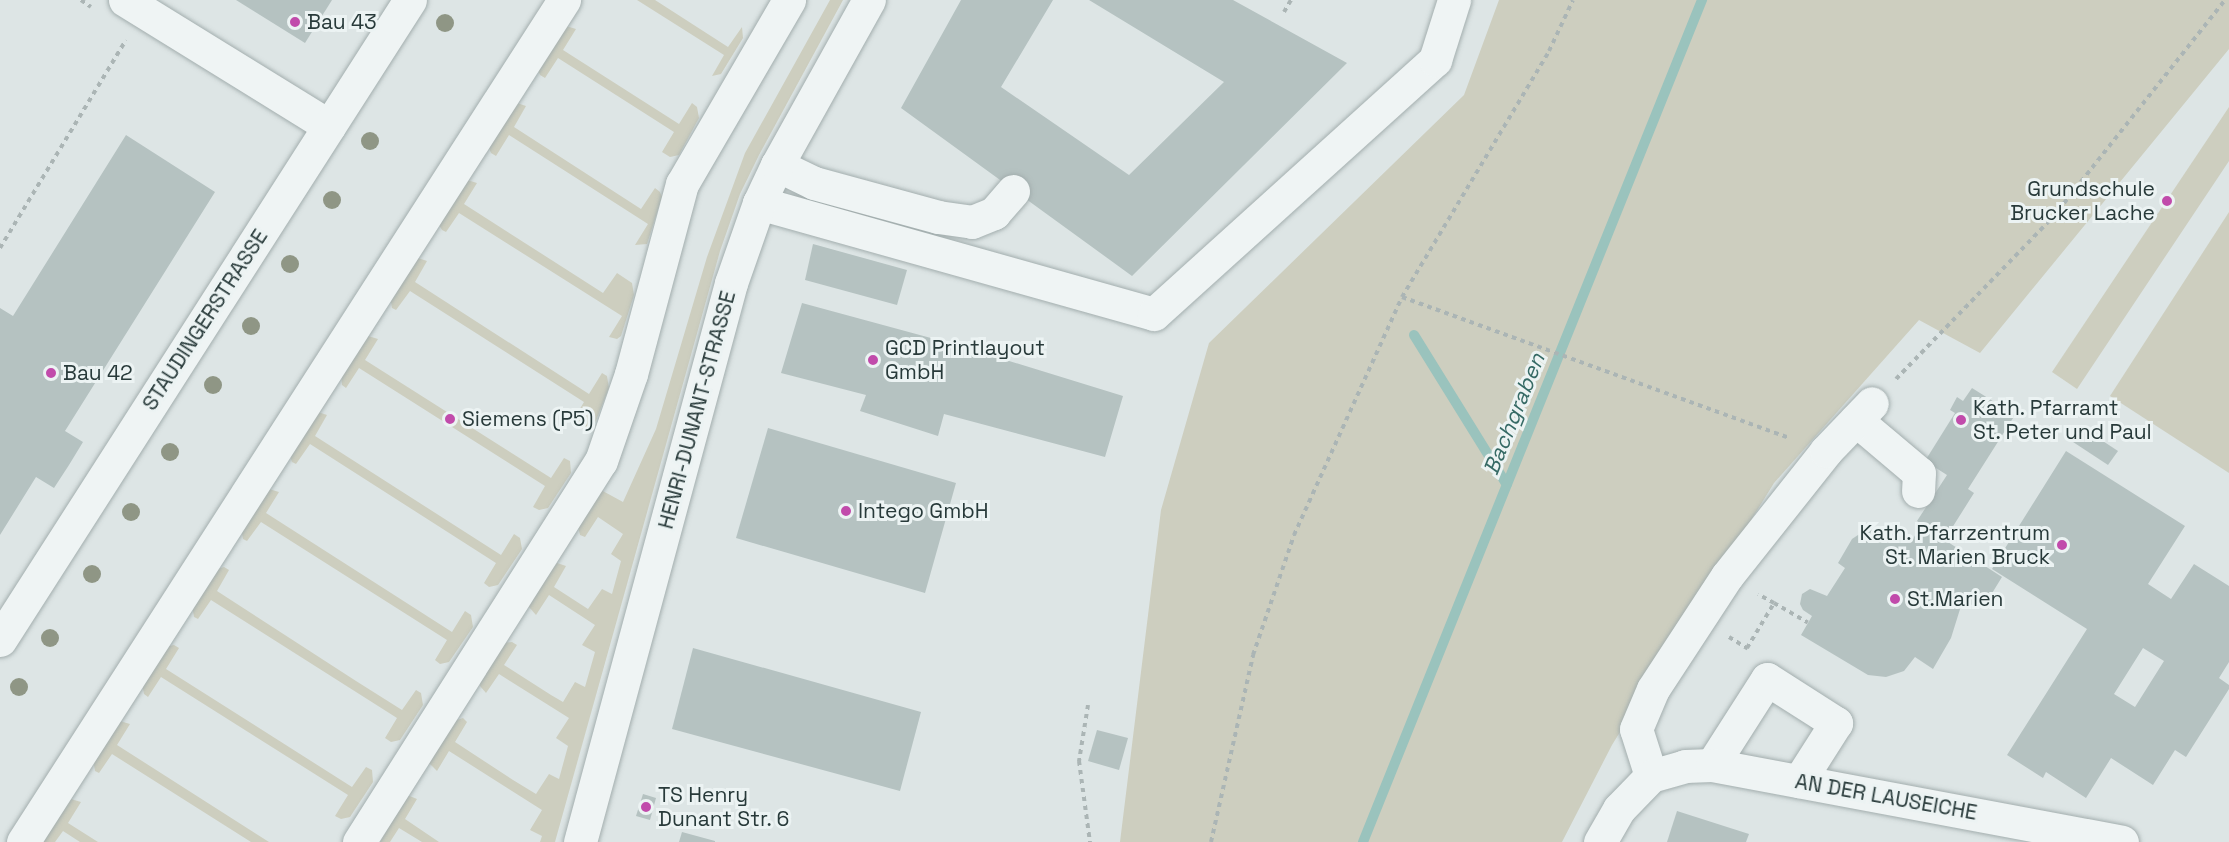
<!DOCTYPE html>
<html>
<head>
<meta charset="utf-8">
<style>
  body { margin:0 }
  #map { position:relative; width:2229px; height:842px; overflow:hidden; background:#dde5e5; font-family:"Space Grotesk",sans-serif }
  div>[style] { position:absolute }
  .green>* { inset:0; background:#cdcebf }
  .stream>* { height:10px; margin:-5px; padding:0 5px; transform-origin:5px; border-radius:5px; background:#9ac3bd }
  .building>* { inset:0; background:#b5c2c1 }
  .path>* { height:4px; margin-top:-2px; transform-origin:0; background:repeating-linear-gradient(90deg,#abb5b5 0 4.5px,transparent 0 9px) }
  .roads { filter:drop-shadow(0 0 2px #a3aeae) drop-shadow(0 0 2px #a3aeae) }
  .minor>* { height:33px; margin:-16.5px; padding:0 16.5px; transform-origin:16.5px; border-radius:16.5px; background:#eff4f4 }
  .trees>* { width:18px; height:18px; margin:-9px; border-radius:50%; background:#8f9685 }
  .dots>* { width:16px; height:16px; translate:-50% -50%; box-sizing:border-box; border:3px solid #ecf3f3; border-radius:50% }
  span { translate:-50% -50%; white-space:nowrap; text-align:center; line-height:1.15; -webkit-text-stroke:6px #ecf3f3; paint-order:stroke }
  .poi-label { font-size:21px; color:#283a3a }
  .left { translate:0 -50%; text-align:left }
  .right { translate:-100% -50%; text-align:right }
  .street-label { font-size:21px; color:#283a3a }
  .water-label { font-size:22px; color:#366a65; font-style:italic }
</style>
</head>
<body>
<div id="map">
  <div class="green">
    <i style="clip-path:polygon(637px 0,655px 0,728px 47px,742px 27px,743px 38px,721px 74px,712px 76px,724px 55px)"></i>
    <i style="clip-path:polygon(830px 0,843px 0,759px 155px,740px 194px,720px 251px,555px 842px,540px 842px,542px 836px,530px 830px,542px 810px,449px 751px,437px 771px,429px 763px,430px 756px,454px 721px,463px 718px,467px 722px,455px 742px,513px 780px,536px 794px,549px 774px,559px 779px,568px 746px,556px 738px,569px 718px,499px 674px,486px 693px,480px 686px,480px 679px,503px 643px,512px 642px,517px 645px,504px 665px,551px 695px,563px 702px,575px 682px,585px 687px,595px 652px,582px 645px,595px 625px,549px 595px,536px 615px,529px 607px,529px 601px,557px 563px,566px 566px,554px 587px,588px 609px,602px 589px,612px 594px,621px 561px,611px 554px,623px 534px,598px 517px,585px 537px,580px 535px,578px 527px,601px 490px,623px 502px,656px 429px,707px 257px,745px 153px)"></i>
    <i style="clip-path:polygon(1499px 0,2229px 0,2229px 49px,1980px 353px,1919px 320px,1774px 483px,1612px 745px,1562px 842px,1120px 842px,1161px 510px,1209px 343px,1464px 95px)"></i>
    <i style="clip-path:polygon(566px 26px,576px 29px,563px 50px,679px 124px,692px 103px,697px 107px,699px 118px,679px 155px,670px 157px,662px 152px,674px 132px,558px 58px,545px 78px,540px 75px,538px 70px)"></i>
    <i style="clip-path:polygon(517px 103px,526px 106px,514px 127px,641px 209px,655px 188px,660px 192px,662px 197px,647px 244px,635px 245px,648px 224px,509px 135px,496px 156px,491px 153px,489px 148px)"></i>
    <i style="clip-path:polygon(2229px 107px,2229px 161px,2077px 389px,2052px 372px)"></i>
    <i style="clip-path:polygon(467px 180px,477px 183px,464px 204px,603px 293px,617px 273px,632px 283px,634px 295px,621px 336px,617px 339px,609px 337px,622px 316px,459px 213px,446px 232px,442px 230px,439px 225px)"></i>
    <i style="clip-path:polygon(2229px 212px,2229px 473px,2110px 396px)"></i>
    <i style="clip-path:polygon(418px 258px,427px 261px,415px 282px,589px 394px,602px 373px,607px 376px,609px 388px,593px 428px,584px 430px,572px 422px,584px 402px,410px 291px,396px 310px,392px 308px,390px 296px)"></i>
    <i style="clip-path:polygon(368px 336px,378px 339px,365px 360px,551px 478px,564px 458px,570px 461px,571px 473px,548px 508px,539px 510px,533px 507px,545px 486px,359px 368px,346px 388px,342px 385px,341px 373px)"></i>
    <i style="clip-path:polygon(318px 412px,327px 415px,315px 436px,501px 555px,514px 534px,520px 538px,522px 549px,498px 585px,489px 587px,484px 583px,496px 563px,310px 444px,296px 464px,292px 462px,290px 456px)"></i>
    <i style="clip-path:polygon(269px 489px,279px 492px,266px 513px,452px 632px,465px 611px,471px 615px,473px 627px,449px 662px,440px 664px,435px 660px,447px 640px,261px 522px,247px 541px,243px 539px,241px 527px)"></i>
    <i style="clip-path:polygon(224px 567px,229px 570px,217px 591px,356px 681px,402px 710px,416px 690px,421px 693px,423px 705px,400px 740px,391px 742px,385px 738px,397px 718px,211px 600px,198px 619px,194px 617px,192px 605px,215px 570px)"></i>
    <i style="clip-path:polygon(174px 645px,179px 648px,166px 669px,352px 787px,366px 767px,372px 770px,373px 782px,350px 817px,341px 819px,335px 816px,348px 795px,161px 677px,148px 697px,144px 694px,142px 683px,165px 647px)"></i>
    <i style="clip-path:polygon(120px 721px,130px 724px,117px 745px,269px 842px,251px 842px,112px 754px,99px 773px,95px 771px,93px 759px)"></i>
    <i style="clip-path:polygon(407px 795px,417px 799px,405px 819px,439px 842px,422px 842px,399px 828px,390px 842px,380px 842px)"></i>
    <i style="clip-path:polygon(71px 799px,81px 802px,68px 823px,98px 842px,80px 842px,63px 831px,55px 842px,43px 842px,44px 837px)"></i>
  </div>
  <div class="stream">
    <i style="left:1414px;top:335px;width:176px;rotate:58.2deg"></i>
    <i style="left:1363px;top:842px;width:908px;rotate:-68.07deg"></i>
  </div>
  <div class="building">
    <i style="clip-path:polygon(236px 0,332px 0,305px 43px)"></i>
    <i style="clip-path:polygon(961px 0,1053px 0,1001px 87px,1129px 175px,1224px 82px,1089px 0,1233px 0,1347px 63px,1132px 276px,901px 108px)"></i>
    <i style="clip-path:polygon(126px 135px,215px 192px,65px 431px,83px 442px,69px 465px,54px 488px,36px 477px,0 535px,0 308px,13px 316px)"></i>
    <i style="clip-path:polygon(813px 244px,907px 270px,897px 305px,805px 280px)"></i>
    <i style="clip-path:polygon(802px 303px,964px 347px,1123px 396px,1105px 457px,944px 414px,938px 436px,860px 411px,866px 395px,781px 373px)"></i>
    <i style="clip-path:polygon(1972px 388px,2015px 415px,1968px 489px,1974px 493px,1945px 539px,1934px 533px,2002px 577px,1986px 603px,1961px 606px,1951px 638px,1933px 669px,1915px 657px,1904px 671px,1886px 677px,1868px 675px,1801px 635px,1812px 616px,1803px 610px,1800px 604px,1802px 594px,1810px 589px,1827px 596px,1845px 568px,1838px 563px,1852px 539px,1864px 531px,1881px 528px,1912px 541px,1921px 524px,1917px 521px,1947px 475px,1925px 461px,1955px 413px,1950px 410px,1957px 397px,1963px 401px)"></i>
    <i style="clip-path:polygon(2080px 426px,2118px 451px,2108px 465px,2070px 440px)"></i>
    <i style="clip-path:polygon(768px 428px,956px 483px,925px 593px,736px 538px)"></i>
    <i style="clip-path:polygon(evenodd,2066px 451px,2185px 526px,2148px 584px,2171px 599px,2194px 564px,2229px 586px,2229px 662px,2219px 678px,2229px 685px,2229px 689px,2186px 757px,2175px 750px,2153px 785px,2111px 758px,2086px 798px,2046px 772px,2043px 778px,2007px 755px,2087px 629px,1992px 569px,2066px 451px,2143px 648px,2164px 661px,2135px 707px,2114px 694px,2143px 648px)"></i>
    <i style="clip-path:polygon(693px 648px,921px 712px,900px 791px,672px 729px)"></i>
    <i style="clip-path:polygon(1097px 730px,1128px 738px,1119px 770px,1088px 761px)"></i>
    <i style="clip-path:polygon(643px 794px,656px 798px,650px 820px,636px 816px)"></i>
    <i style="clip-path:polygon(1677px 811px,1749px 834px,1746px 842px,1667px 842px)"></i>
    <i style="clip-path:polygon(682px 832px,715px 841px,715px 842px,679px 842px)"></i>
  </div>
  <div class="path">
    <i style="left:81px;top:0;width:12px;rotate:35deg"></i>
    <i style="left:1284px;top:12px;width:14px;rotate:-60deg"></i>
    <i style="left:0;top:248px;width:243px;rotate:-58.8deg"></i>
    <i style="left:1402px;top:297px;width:413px;rotate:20deg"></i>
    <i style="left:1896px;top:379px;width:226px;rotate:-45.9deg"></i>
    <i style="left:2053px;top:217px;width:277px;rotate:-51.6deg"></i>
    <i style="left:1774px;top:603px;width:39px;rotate:30deg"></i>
    <i style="left:1729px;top:637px;width:22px;rotate:32deg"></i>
    <i style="left:1747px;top:648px;width:52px;rotate:-59deg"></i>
    <i style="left:1774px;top:603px;width:18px;rotate:-151deg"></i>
    <i style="left:1088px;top:705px;width:57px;rotate:99.1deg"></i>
    <i style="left:1079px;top:761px;width:82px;rotate:82.3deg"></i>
    <i style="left:1211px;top:842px;width:192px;rotate:-77.3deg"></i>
    <i style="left:1253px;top:655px;width:127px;rotate:-71.1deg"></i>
    <i style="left:1294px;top:535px;width:261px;rotate:-65.6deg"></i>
    <i style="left:1402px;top:297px;width:287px;rotate:-59.1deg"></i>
    <i style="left:1549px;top:51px;width:56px;rotate:-64.8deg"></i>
  </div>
  <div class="roads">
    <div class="minor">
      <i style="left:125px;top:0;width:240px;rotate:31.7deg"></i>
      <i style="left:777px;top:165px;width:41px;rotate:25.9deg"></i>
      <i style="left:814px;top:183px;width:129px;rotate:15.3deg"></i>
      <i style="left:938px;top:217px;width:34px;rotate:8deg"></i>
      <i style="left:972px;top:222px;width:24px;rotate:-22deg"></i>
      <i style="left:994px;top:213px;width:29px;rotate:-49deg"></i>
      <i style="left:759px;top:203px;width:410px;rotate:15.7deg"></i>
      <i style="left:1154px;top:314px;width:379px;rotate:-42.1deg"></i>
      <i style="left:1435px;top:60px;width:63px;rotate:-72.4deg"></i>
      <i style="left:1856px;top:420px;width:82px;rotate:40.1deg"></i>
      <i style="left:1919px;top:473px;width:18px;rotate:93deg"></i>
      <i style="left:0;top:640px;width:760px;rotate:-57.36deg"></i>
      <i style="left:1712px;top:765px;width:102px;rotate:-57.4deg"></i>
      <i style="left:1767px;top:679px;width:82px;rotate:32.5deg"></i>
      <i style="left:1836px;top:723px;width:69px;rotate:122.5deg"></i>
      <i style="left:1651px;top:776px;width:49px;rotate:-107.7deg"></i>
      <i style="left:1636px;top:729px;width:43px;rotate:-67deg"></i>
      <i style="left:1653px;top:689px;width:135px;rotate:-56.8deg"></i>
      <i style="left:1727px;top:576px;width:159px;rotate:-51.6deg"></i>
      <i style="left:1826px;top:451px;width:66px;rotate:-46.2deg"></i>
      <i style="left:23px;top:842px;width:1001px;rotate:-57.28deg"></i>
      <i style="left:359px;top:842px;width:451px;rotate:-57.6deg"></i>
      <i style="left:601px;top:461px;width:92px;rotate:-71deg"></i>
      <i style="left:631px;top:374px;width:197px;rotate:-75deg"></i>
      <i style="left:682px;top:184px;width:213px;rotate:-59.8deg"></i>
      <i style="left:580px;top:842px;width:579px;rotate:-74.88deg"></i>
      <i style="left:731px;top:283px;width:85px;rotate:-70.7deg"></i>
      <i style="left:759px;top:203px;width:42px;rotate:-64.7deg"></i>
      <i style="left:777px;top:165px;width:189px;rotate:-60.9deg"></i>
      <i style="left:1600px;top:842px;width:38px;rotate:-60deg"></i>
      <i style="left:1619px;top:809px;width:46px;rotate:-45.9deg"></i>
      <i style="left:1651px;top:776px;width:35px;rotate:-16deg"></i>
      <i style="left:1685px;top:766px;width:27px;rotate:-2deg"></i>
      <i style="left:1712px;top:765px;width:417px;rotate:10.6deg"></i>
    </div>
  </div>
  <div class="trees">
    <i style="left:445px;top:23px"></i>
    <i style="left:370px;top:141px"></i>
    <i style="left:332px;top:200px"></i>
    <i style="left:290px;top:264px"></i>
    <i style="left:251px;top:326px"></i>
    <i style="left:213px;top:385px"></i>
    <i style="left:170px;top:452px"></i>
    <i style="left:131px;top:512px"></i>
    <i style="left:92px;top:574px"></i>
    <i style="left:50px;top:638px"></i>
    <i style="left:19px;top:687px"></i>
  </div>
  <div class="dots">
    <i style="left:295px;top:22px;background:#c14bab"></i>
    <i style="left:2167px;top:201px;background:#c14bab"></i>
    <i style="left:873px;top:360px;background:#c14bab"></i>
    <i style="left:51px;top:373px;background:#c14bab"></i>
    <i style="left:450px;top:419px;background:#c14bab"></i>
    <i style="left:1961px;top:420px;background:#c14bab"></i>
    <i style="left:846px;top:511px;background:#c14bab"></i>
    <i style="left:2062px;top:545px;background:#c14bab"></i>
    <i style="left:1895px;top:599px;background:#c14bab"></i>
    <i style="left:646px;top:807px;background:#c14bab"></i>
  </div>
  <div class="poi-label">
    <span class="left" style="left:307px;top:22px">Bau 43</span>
    <span class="right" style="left:2155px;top:201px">Grundschule<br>Brucker Lache</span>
    <span class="left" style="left:885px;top:360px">GCD Printlayout<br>GmbH</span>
    <span class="left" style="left:63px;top:373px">Bau 42</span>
    <span class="left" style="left:1973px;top:420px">Kath. Pfarramt<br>St. Peter und Paul</span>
    <span class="left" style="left:462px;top:419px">Siemens (P5)</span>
    <span class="left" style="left:858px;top:511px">Intego GmbH</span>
    <span class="right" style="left:2050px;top:545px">Kath. Pfarrzentrum<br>St. Marien Bruck</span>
    <span class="left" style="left:1907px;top:599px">St.Marien</span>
    <span class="left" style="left:658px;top:807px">TS Henry<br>Dunant Str. 6</span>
  </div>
  <div class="street-label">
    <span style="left:205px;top:320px;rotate:-57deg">STAUDINGERSTRASSE</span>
    <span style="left:697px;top:410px;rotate:-75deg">HENRI-DUNANT-STRASSE</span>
    <span style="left:1886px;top:797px;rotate:10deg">AN DER LAUSEICHE</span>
  </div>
  <div class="water-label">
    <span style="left:1514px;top:414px;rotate:-68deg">Bachgraben</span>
  </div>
</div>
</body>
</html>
